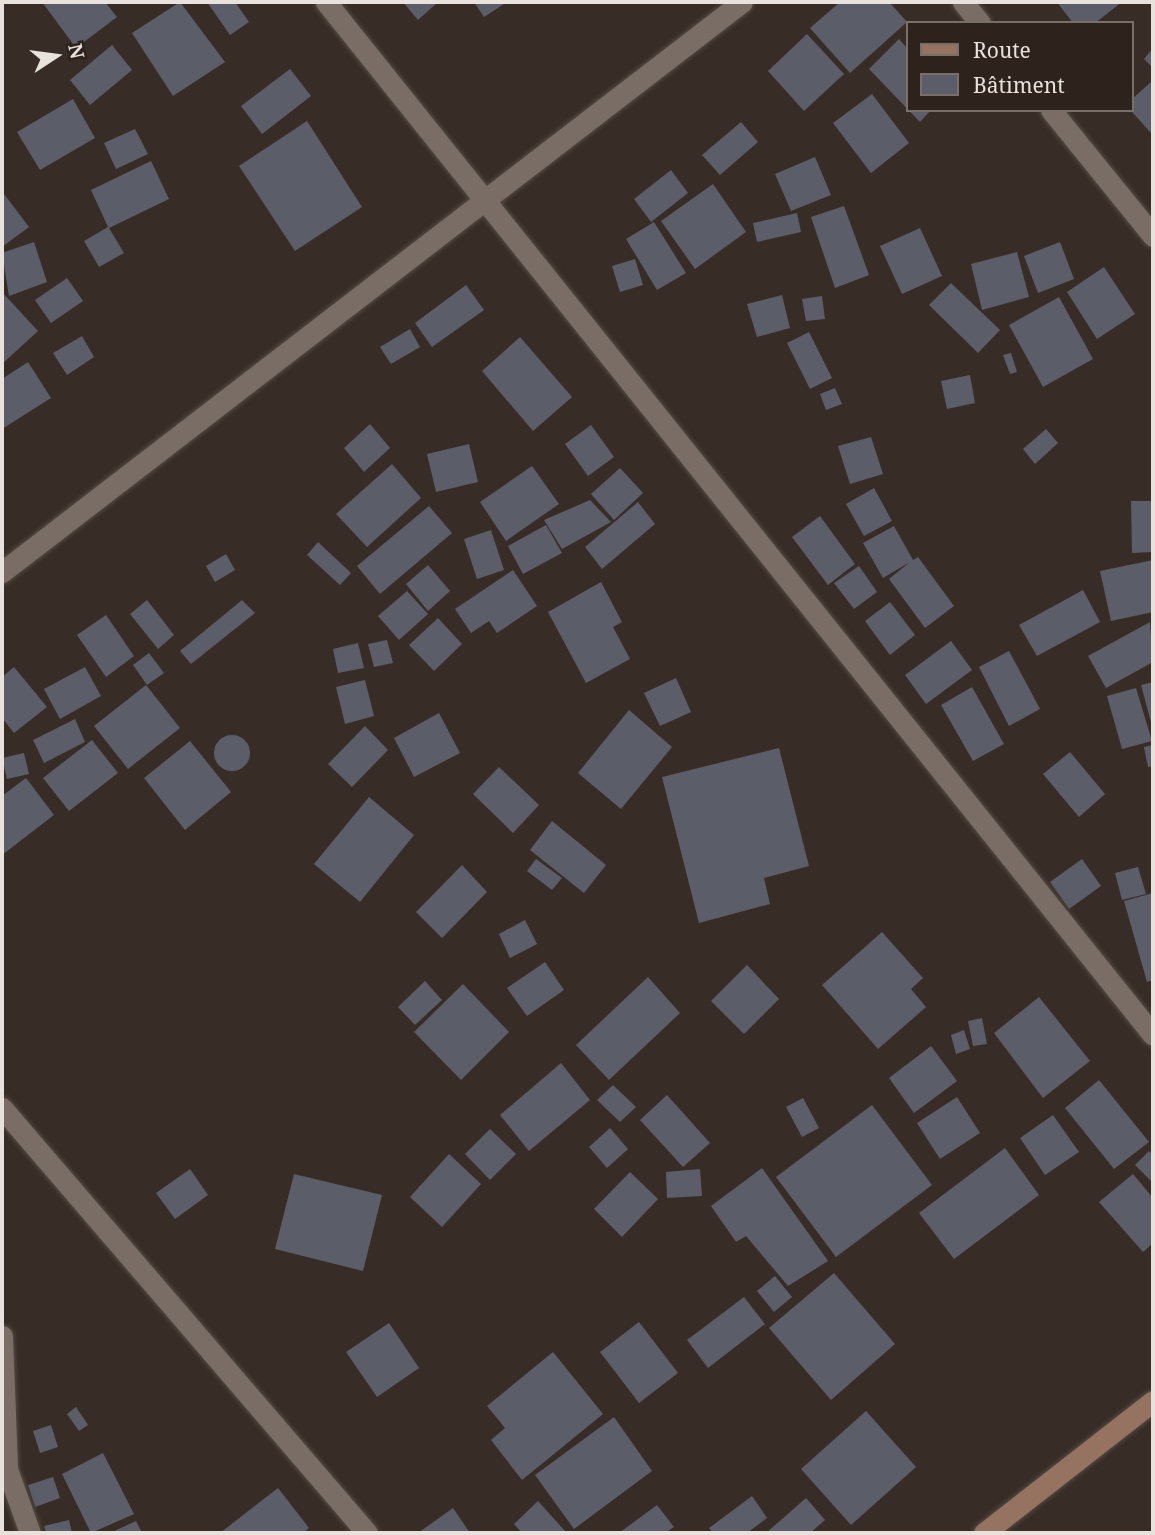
<!DOCTYPE html>
<html>
<head>
<meta charset="utf-8">
<style>
  body { margin:0 }
  #map { position:relative; width:1155px; height:1535px; overflow:hidden; background:#382d26; font-family:"Noto Serif",serif }
  div>[style] { position:absolute }
  .building>* { inset:0; background:#5b5d69 }
  .round { border-radius:50% }
  .roads { filter:drop-shadow(0 0 2px #534a44) drop-shadow(0 0 2px #534a44) }
  .street>* { height:21px; margin:-10.5px; padding:0 10.5px; transform-origin:10.5px; border-radius:10.5px; background:#7a6d65 }
  .secondary>* { height:21px; margin:-10.5px; padding:0 10.5px; transform-origin:10.5px; border-radius:10.5px; background:#957360 }
  span { translate:-50% -50%; white-space:nowrap; text-align:center; line-height:1.15; -webkit-text-stroke:5px #2e231c; paint-order:stroke }
  .frame { position:absolute; inset:0; border:4px solid #e8e1dc; pointer-events:none }
  .legend { position:absolute; left:906px; top:21px; width:228px; height:91px; box-sizing:border-box; background:#2e231c; border:2px solid #786f69; margin:0; padding:9px 12px; list-style:none; font-size:21px; color:#e8e1dc }
  .legend li { display:flex; align-items:center; gap:14px; height:35px }
  .legend b { width:35px; border:2px solid #786f69 }
  .north { position:absolute; left:21px; top:21px; width:70px; height:70px; -webkit-text-stroke:5px #2e231c; paint-order:stroke; rotate:77deg; font-size:19px; font-weight:700; line-height:28px; text-align:center; color:#e8e1dc }
  .north::after { content:''; display:block; margin:auto; width:24px; height:32px; background:#e8e1dc; clip-path:polygon(50% 0,100% 100%,50% 72%,0 100%) }
</style>
</head>
<body>
<div id="map">
  <div class="building">
    <i style="clip-path:polygon(42px 2px,105px 2px,117px 17px,76px 48px)"></i>
    <i style="clip-path:polygon(180px 2px,225px 62px,173px 96px,132px 33px)"></i>
    <i style="clip-path:polygon(207px 2px,235px 2px,249px 22px,230px 35px)"></i>
    <i style="clip-path:polygon(403px 2px,438px 2px,418px 20px)"></i>
    <i style="clip-path:polygon(474px 2px,507px 2px,484px 17px)"></i>
    <i style="clip-path:polygon(840px 2px,889px 2px,907px 22px,850px 73px,810px 28px)"></i>
    <i style="clip-path:polygon(1057px 2px,1122px 2px,1095px 23px,1073px 23px)"></i>
    <i style="clip-path:polygon(807px 34px,844px 74px,804px 111px,768px 71px)"></i>
    <i style="clip-path:polygon(899px 39px,908px 49px,908px 110px,931px 110px,920px 122px,869px 69px)"></i>
    <i style="clip-path:polygon(112px 45px,132px 70px,90px 105px,70px 80px)"></i>
    <i style="clip-path:polygon(1153px 48px,1153px 68px,1144px 59px)"></i>
    <i style="clip-path:polygon(290px 69px,311px 96px,262px 134px,241px 106px)"></i>
    <i style="clip-path:polygon(1151px 82px,1153px 85px,1151px 133px,1132px 112px,1132px 99px)"></i>
    <i style="clip-path:polygon(872px 94px,909px 143px,871px 173px,833px 123px)"></i>
    <i style="clip-path:polygon(73px 99px,95px 138px,40px 170px,17px 132px)"></i>
    <i style="clip-path:polygon(307px 121px,362px 207px,295px 251px,239px 166px)"></i>
    <i style="clip-path:polygon(741px 122px,758px 142px,720px 175px,702px 155px)"></i>
    <i style="clip-path:polygon(135px 129px,148px 154px,116px 169px,104px 143px)"></i>
    <i style="clip-path:polygon(815px 157px,831px 195px,791px 211px,775px 174px)"></i>
    <i style="clip-path:polygon(151px 161px,169px 199px,109px 228px,124px 253px,99px 267px,84px 241px,108px 227px,91px 190px)"></i>
    <i style="clip-path:polygon(671px 170px,688px 193px,651px 222px,634px 199px)"></i>
    <i style="clip-path:polygon(713px 184px,746px 232px,695px 269px,661px 221px)"></i>
    <i style="clip-path:polygon(4px 194px,29px 227px,2px 247px,2px 195px)"></i>
    <i style="clip-path:polygon(844px 206px,869px 275px,835px 288px,811px 217px)"></i>
    <i style="clip-path:polygon(797px 213px,801px 232px,757px 242px,753px 223px)"></i>
    <i style="clip-path:polygon(654px 222px,686px 273px,657px 290px,626px 239px)"></i>
    <i style="clip-path:polygon(920px 228px,942px 276px,902px 294px,880px 246px)"></i>
    <i style="clip-path:polygon(34px 242px,47px 282px,9px 296px,2px 253px)"></i>
    <i style="clip-path:polygon(1060px 242px,1074px 279px,1038px 293px,1024px 256px)"></i>
    <i style="clip-path:polygon(1017px 252px,1029px 297px,982px 310px,971px 264px)"></i>
    <i style="clip-path:polygon(635px 259px,643px 285px,620px 292px,612px 266px)"></i>
    <i style="clip-path:polygon(1104px 267px,1135px 314px,1097px 339px,1067px 292px)"></i>
    <i style="clip-path:polygon(67px 278px,83px 301px,51px 323px,35px 300px)"></i>
    <i style="clip-path:polygon(951px 283px,1000px 330px,978px 353px,929px 305px)"></i>
    <i style="clip-path:polygon(466px 285px,484px 310px,432px 347px,415px 323px)"></i>
    <i style="clip-path:polygon(2px 292px,38px 331px,2px 364px)"></i>
    <i style="clip-path:polygon(782px 295px,790px 328px,757px 337px,747px 304px)"></i>
    <i style="clip-path:polygon(822px 296px,825px 319px,806px 321px,802px 299px)"></i>
    <i style="clip-path:polygon(1059px 297px,1093px 359px,1043px 387px,1009px 325px)"></i>
    <i style="clip-path:polygon(410px 329px,420px 347px,391px 364px,380px 347px)"></i>
    <i style="clip-path:polygon(809px 332px,832px 378px,810px 389px,787px 343px)"></i>
    <i style="clip-path:polygon(82px 336px,94px 357px,67px 375px,53px 353px)"></i>
    <i style="clip-path:polygon(520px 337px,572px 397px,533px 431px,482px 371px)"></i>
    <i style="clip-path:polygon(1011px 353px,1017px 372px,1010px 374px,1003px 355px)"></i>
    <i style="clip-path:polygon(28px 362px,51px 398px,2px 429px,2px 379px)"></i>
    <i style="clip-path:polygon(970px 375px,975px 403px,947px 409px,941px 381px)"></i>
    <i style="clip-path:polygon(835px 388px,842px 404px,826px 410px,820px 394px)"></i>
    <i style="clip-path:polygon(370px 424px,390px 448px,364px 472px,344px 448px)"></i>
    <i style="clip-path:polygon(591px 425px,614px 457px,588px 476px,565px 444px)"></i>
    <i style="clip-path:polygon(1046px 429px,1058px 443px,1035px 464px,1023px 449px)"></i>
    <i style="clip-path:polygon(871px 437px,883px 474px,850px 484px,838px 446px)"></i>
    <i style="clip-path:polygon(469px 444px,478px 482px,436px 492px,427px 454px)"></i>
    <i style="clip-path:polygon(392px 464px,421px 498px,367px 547px,336px 514px)"></i>
    <i style="clip-path:polygon(532px 466px,559px 504px,506px 541px,480px 502px)"></i>
    <i style="clip-path:polygon(620px 468px,643px 493px,614px 520px,591px 494px)"></i>
    <i style="clip-path:polygon(874px 488px,892px 521px,864px 536px,846px 504px)"></i>
    <i style="clip-path:polygon(590px 500px,611px 522px,562px 549px,544px 520px)"></i>
    <i style="clip-path:polygon(1131px 501px,1153px 501px,1153px 552px,1132px 553px)"></i>
    <i style="clip-path:polygon(638px 502px,655px 524px,602px 569px,585px 547px)"></i>
    <i style="clip-path:polygon(429px 506px,452px 533px,380px 594px,357px 566px)"></i>
    <i style="clip-path:polygon(820px 516px,855px 564px,828px 585px,792px 537px)"></i>
    <i style="clip-path:polygon(546px 525px,562px 553px,523px 574px,508px 546px)"></i>
    <i style="clip-path:polygon(894px 526px,913px 560px,918px 557px,954px 606px,925px 628px,889px 579px,910px 562px,883px 578px,863px 543px)"></i>
    <i style="clip-path:polygon(491px 530px,504px 570px,477px 579px,464px 539px)"></i>
    <i style="clip-path:polygon(318px 542px,351px 573px,340px 585px,307px 555px)"></i>
    <i style="clip-path:polygon(226px 554px,235px 570px,215px 582px,206px 566px)"></i>
    <i style="clip-path:polygon(1153px 560px,1153px 612px,1111px 621px,1100px 571px)"></i>
    <i style="clip-path:polygon(428px 565px,450px 591px,428px 611px,406px 584px)"></i>
    <i style="clip-path:polygon(859px 566px,877px 592px,854px 609px,834px 583px)"></i>
    <i style="clip-path:polygon(513px 570px,537px 606px,497px 633px,489px 621px,471px 633px,455px 609px)"></i>
    <i style="clip-path:polygon(601px 582px,622px 622px,613px 627px,630px 659px,586px 683px,548px 612px)"></i>
    <i style="clip-path:polygon(1083px 590px,1100px 622px,1037px 656px,1019px 625px)"></i>
    <i style="clip-path:polygon(407px 591px,428px 614px,399px 640px,378px 616px)"></i>
    <i style="clip-path:polygon(147px 600px,174px 635px,158px 649px,130px 614px)"></i>
    <i style="clip-path:polygon(242px 600px,255px 613px,191px 664px,180px 651px)"></i>
    <i style="clip-path:polygon(890px 602px,915px 635px,890px 655px,865px 621px)"></i>
    <i style="clip-path:polygon(106px 615px,134px 656px,106px 677px,77px 635px)"></i>
    <i style="clip-path:polygon(438px 618px,462px 644px,434px 671px,409px 645px)"></i>
    <i style="clip-path:polygon(1150px 622px,1153px 662px,1106px 688px,1088px 656px)"></i>
    <i style="clip-path:polygon(387px 640px,393px 663px,374px 667px,368px 644px)"></i>
    <i style="clip-path:polygon(951px 641px,972px 670px,926px 704px,905px 675px)"></i>
    <i style="clip-path:polygon(358px 643px,364px 668px,338px 673px,333px 649px)"></i>
    <i style="clip-path:polygon(1009px 651px,1040px 709px,1009px 726px,979px 667px)"></i>
    <i style="clip-path:polygon(149px 653px,164px 673px,147px 685px,133px 665px)"></i>
    <i style="clip-path:polygon(14px 667px,47px 707px,14px 733px,2px 718px,2px 677px)"></i>
    <i style="clip-path:polygon(85px 667px,101px 696px,60px 719px,44px 689px)"></i>
    <i style="clip-path:polygon(676px 678px,691px 712px,660px 726px,644px 693px)"></i>
    <i style="clip-path:polygon(365px 680px,374px 716px,345px 724px,336px 687px)"></i>
    <i style="clip-path:polygon(1153px 682px,1153px 726px,1152px 726px,1141px 685px)"></i>
    <i style="clip-path:polygon(146px 685px,180px 728px,128px 769px,94px 726px)"></i>
    <i style="clip-path:polygon(972px 687px,1004px 744px,973px 761px,941px 705px)"></i>
    <i style="clip-path:polygon(1136px 688px,1152px 741px,1122px 749px,1107px 696px)"></i>
    <i style="clip-path:polygon(629px 710px,672px 747px,621px 809px,578px 773px)"></i>
    <i style="clip-path:polygon(439px 713px,460px 753px,414px 777px,394px 738px)"></i>
    <i style="clip-path:polygon(75px 719px,85px 742px,44px 763px,33px 740px)"></i>
    <i style="clip-path:polygon(365px 726px,388px 750px,352px 787px,328px 764px)"></i>
    <i class="round" style="left:214px;top:735px;width:36px;height:36px"></i>
    <i style="clip-path:polygon(92px 740px,118px 773px,69px 811px,43px 778px)"></i>
    <i style="clip-path:polygon(190px 741px,231px 792px,185px 830px,144px 778px)"></i>
    <i style="clip-path:polygon(1153px 745px,1153px 766px,1148px 767px,1144px 747px)"></i>
    <i style="clip-path:polygon(779px 748px,809px 866px,764px 878px,770px 904px,699px 923px,662px 777px)"></i>
    <i style="clip-path:polygon(1070px 752px,1105px 794px,1079px 817px,1043px 774px)"></i>
    <i style="clip-path:polygon(24px 753px,29px 774px,7px 779px,2px 758px)"></i>
    <i style="clip-path:polygon(499px 767px,539px 805px,513px 833px,473px 794px)"></i>
    <i style="clip-path:polygon(26px 778px,54px 815px,2px 855px,2px 796px)"></i>
    <i style="clip-path:polygon(369px 797px,414px 835px,360px 902px,314px 864px)"></i>
    <i style="clip-path:polygon(552px 821px,606px 865px,584px 893px,530px 850px)"></i>
    <i style="clip-path:polygon(536px 859px,562px 878px,552px 890px,527px 871px)"></i>
    <i style="clip-path:polygon(1082px 859px,1101px 886px,1069px 909px,1050px 882px)"></i>
    <i style="clip-path:polygon(462px 865px,487px 892px,442px 938px,416px 912px)"></i>
    <i style="clip-path:polygon(1138px 867px,1146px 894px,1122px 900px,1115px 873px)"></i>
    <i style="clip-path:polygon(1153px 893px,1153px 980px,1147px 982px,1124px 901px)"></i>
    <i style="clip-path:polygon(525px 920px,537px 944px,510px 958px,499px 934px)"></i>
    <i style="clip-path:polygon(882px 932px,923px 978px,911px 989px,926px 1007px,878px 1049px,822px 985px)"></i>
    <i style="clip-path:polygon(545px 962px,564px 990px,527px 1016px,507px 988px)"></i>
    <i style="clip-path:polygon(747px 965px,779px 999px,744px 1034px,711px 1001px)"></i>
    <i style="clip-path:polygon(648px 977px,680px 1013px,609px 1080px,576px 1045px)"></i>
    <i style="clip-path:polygon(425px 981px,442px 1000px,415px 1025px,398px 1007px)"></i>
    <i style="clip-path:polygon(463px 984px,509px 1032px,461px 1080px,414px 1032px)"></i>
    <i style="clip-path:polygon(1039px 997px,1090px 1061px,1043px 1098px,994px 1033px)"></i>
    <i style="clip-path:polygon(982px 1018px,987px 1044px,973px 1046px,968px 1021px)"></i>
    <i style="clip-path:polygon(964px 1030px,970px 1049px,956px 1054px,951px 1035px)"></i>
    <i style="clip-path:polygon(931px 1046px,957px 1081px,914px 1113px,889px 1078px)"></i>
    <i style="clip-path:polygon(561px 1063px,590px 1100px,529px 1151px,500px 1115px)"></i>
    <i style="clip-path:polygon(1099px 1080px,1149px 1142px,1114px 1169px,1065px 1108px)"></i>
    <i style="clip-path:polygon(613px 1085px,636px 1107px,620px 1122px,597px 1100px)"></i>
    <i style="clip-path:polygon(667px 1095px,710px 1143px,683px 1167px,640px 1120px)"></i>
    <i style="clip-path:polygon(957px 1097px,980px 1133px,940px 1159px,917px 1123px)"></i>
    <i style="clip-path:polygon(803px 1098px,819px 1128px,802px 1137px,786px 1107px)"></i>
    <i style="clip-path:polygon(872px 1105px,932px 1185px,836px 1257px,776px 1177px)"></i>
    <i style="clip-path:polygon(1053px 1115px,1079px 1152px,1045px 1175px,1020px 1138px)"></i>
    <i style="clip-path:polygon(610px 1128px,628px 1149px,607px 1168px,589px 1147px)"></i>
    <i style="clip-path:polygon(490px 1129px,516px 1154px,490px 1180px,465px 1154px)"></i>
    <i style="clip-path:polygon(1005px 1148px,1039px 1195px,954px 1259px,919px 1213px)"></i>
    <i style="clip-path:polygon(1149px 1151px,1153px 1155px,1153px 1183px,1135px 1165px)"></i>
    <i style="clip-path:polygon(449px 1154px,481px 1184px,442px 1227px,410px 1197px)"></i>
    <i style="clip-path:polygon(762px 1168px,828px 1261px,788px 1286px,746px 1236px,736px 1242px,711px 1206px)"></i>
    <i style="clip-path:polygon(190px 1169px,208px 1195px,175px 1219px,156px 1193px)"></i>
    <i style="clip-path:polygon(700px 1169px,702px 1196px,667px 1198px,666px 1172px)"></i>
    <i style="clip-path:polygon(630px 1172px,658px 1199px,622px 1237px,594px 1209px)"></i>
    <i style="clip-path:polygon(294px 1174px,382px 1195px,363px 1271px,275px 1249px)"></i>
    <i style="clip-path:polygon(1133px 1174px,1153px 1198px,1153px 1243px,1143px 1252px,1099px 1202px)"></i>
    <i style="clip-path:polygon(834px 1273px,895px 1344px,831px 1400px,769px 1328px)"></i>
    <i style="clip-path:polygon(775px 1276px,792px 1297px,774px 1312px,757px 1291px)"></i>
    <i style="clip-path:polygon(744px 1297px,765px 1324px,708px 1368px,687px 1340px)"></i>
    <i style="clip-path:polygon(639px 1322px,678px 1373px,639px 1403px,600px 1352px)"></i>
    <i style="clip-path:polygon(389px 1323px,419px 1368px,377px 1397px,346px 1352px)"></i>
    <i style="clip-path:polygon(553px 1352px,603px 1414px,522px 1480px,491px 1440px,505px 1428px,487px 1406px)"></i>
    <i style="clip-path:polygon(76px 1407px,88px 1425px,79px 1431px,67px 1414px)"></i>
    <i style="clip-path:polygon(866px 1411px,916px 1467px,851px 1525px,801px 1469px)"></i>
    <i style="clip-path:polygon(614px 1417px,652px 1471px,574px 1529px,535px 1475px)"></i>
    <i style="clip-path:polygon(51px 1425px,58px 1447px,40px 1453px,33px 1431px)"></i>
    <i style="clip-path:polygon(103px 1453px,134px 1514px,91px 1533px,62px 1474px)"></i>
    <i style="clip-path:polygon(53px 1477px,60px 1498px,35px 1507px,28px 1485px)"></i>
    <i style="clip-path:polygon(278px 1488px,309px 1528px,303px 1533px,220px 1533px)"></i>
    <i style="clip-path:polygon(752px 1496px,767px 1518px,747px 1533px,713px 1533px,709px 1528px)"></i>
    <i style="clip-path:polygon(806px 1498px,825px 1520px,810px 1533px,766px 1533px)"></i>
    <i style="clip-path:polygon(538px 1501px,565px 1531px,562px 1533px,522px 1533px,514px 1524px)"></i>
    <i style="clip-path:polygon(657px 1505px,674px 1527px,665px 1533px,619px 1533px)"></i>
    <i style="clip-path:polygon(453px 1508px,470px 1533px,418px 1533px)"></i>
    <i style="clip-path:polygon(69px 1520px,72px 1533px,46px 1533px,44px 1526px)"></i>
    <i style="clip-path:polygon(136px 1521px,142px 1533px,110px 1533px)"></i>
  </div>
  <div class="roads">
    <div class="street">
      <i style="left:326px;top:2px;width:1323px;rotate:51.32deg"></i>
      <i style="left:963px;top:2px;width:27px;rotate:51deg"></i>
      <i style="left:1051px;top:110px;width:162px;rotate:51deg"></i>
      <i style="left:2px;top:572px;width:934px;rotate:-37.61deg"></i>
      <i style="left:2px;top:1108px;width:560px;rotate:49.34deg"></i>
      <i style="left:2px;top:1336px;width:133px;rotate:87.8deg"></i>
      <i style="left:7px;top:1469px;width:68px;rotate:70.2deg"></i>
    </div>
    <div class="secondary">
      <i style="left:984px;top:1533px;width:214px;rotate:-38deg"></i>
    </div>
  </div>
  <div class="frame"></div>
  <ul class="legend">
  <li><b style="height:9px;background:#957360"></b>Route</li>
  <li><b style="height:19px;background:#5b5d69"></b>Bâtiment</li>
  </ul>
  <div class="north">N</div>
</div>
</body>
</html>
